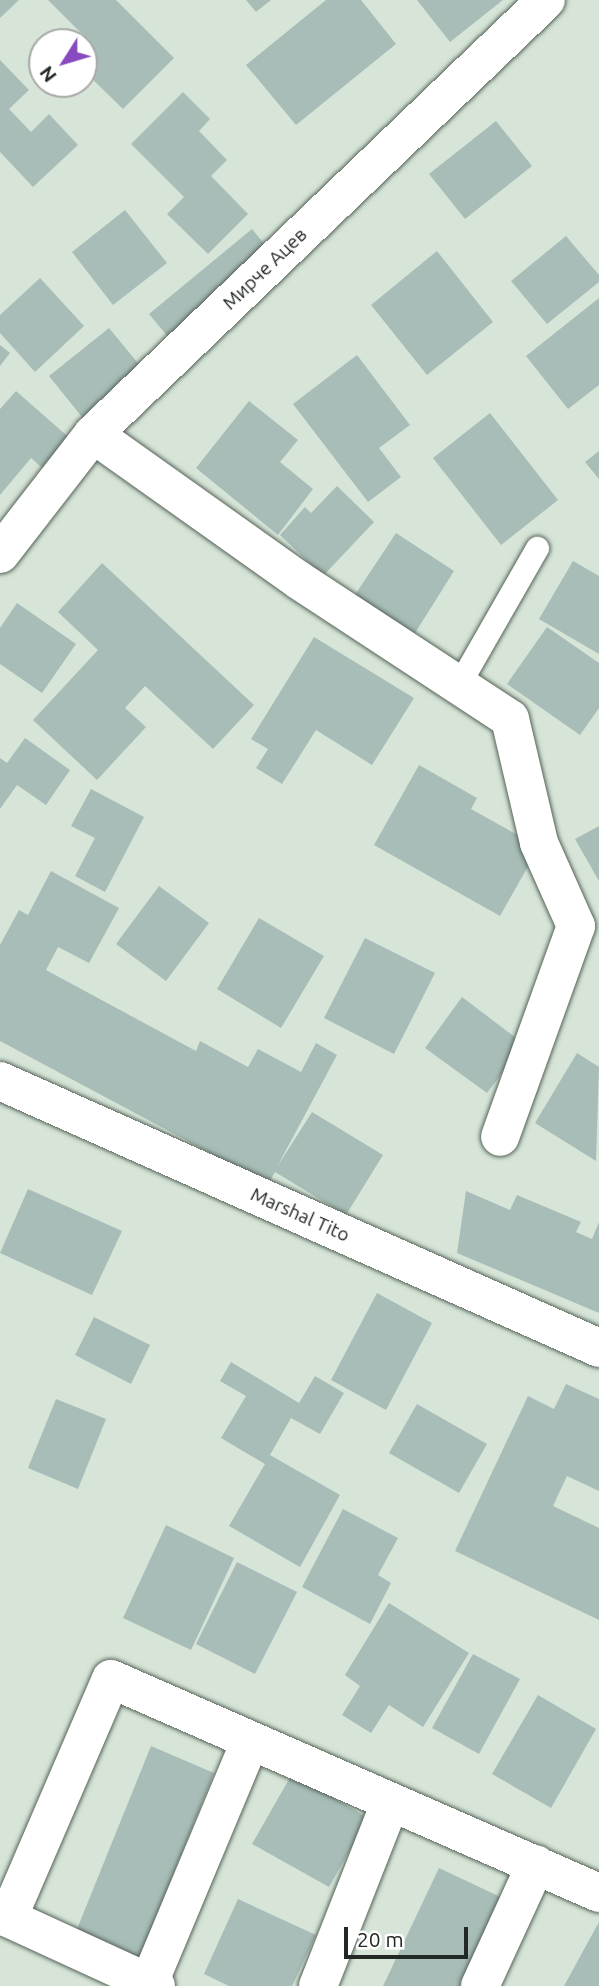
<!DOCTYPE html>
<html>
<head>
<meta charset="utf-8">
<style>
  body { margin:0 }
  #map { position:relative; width:599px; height:1986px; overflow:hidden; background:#d6e5d8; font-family:Ubuntu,sans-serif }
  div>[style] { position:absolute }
  .building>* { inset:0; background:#a8bdb8 }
  .roads { filter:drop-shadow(0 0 2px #566358) drop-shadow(0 0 2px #566358) }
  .service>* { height:23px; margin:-11.5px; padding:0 11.5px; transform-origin:11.5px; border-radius:11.5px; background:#fff }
  .minor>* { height:38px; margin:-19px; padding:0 19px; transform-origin:19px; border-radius:19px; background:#fff }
  .tertiary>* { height:38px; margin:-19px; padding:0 19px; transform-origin:19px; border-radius:19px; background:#fff }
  span { translate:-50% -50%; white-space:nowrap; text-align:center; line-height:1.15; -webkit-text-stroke:5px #fff; paint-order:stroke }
  .street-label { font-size:19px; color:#222823 }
  .north { position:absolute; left:28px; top:28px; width:70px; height:70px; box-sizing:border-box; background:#fff; border:2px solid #a7a9a7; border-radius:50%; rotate:233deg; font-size:19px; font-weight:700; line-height:28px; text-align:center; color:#222823 }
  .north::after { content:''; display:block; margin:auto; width:24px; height:32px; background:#884abf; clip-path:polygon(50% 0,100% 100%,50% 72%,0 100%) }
  .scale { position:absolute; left:344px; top:1927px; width:124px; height:32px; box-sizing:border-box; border:4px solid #222823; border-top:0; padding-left:9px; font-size:21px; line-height:24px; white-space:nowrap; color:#222823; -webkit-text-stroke:5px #fff; paint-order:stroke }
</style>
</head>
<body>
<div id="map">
  <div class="building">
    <i style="clip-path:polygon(0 0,19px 0,0 18px)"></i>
    <i style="clip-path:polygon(48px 0,116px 0,174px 58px,123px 109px,84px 71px,84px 50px,91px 43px)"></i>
    <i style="clip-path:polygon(246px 0,271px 0,256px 12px)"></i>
    <i style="clip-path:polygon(326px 0,361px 0,396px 44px,296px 125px,246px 65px)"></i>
    <i style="clip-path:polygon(417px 0,503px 0,450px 42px)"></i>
    <i style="clip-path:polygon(0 60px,29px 90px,9px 109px,31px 132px,49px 114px,78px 145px,33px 187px,0 152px)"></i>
    <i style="clip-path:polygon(183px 92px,210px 119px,199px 131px,227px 160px,211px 176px,248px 214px,208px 254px,167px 214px,184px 197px,131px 144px)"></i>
    <i style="clip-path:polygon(496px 121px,532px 166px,465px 219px,429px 174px)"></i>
    <i style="clip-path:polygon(125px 210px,167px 263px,113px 305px,72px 252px)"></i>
    <i style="clip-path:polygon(252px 229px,271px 252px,169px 338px,149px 314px)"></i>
    <i style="clip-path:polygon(566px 236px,599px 275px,599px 282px,547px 324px,511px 281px)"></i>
    <i style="clip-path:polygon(437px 251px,493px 322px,427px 375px,371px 305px)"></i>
    <i style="clip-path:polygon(40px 278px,84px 326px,35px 372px,0 333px,0 315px)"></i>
    <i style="clip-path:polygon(599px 298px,599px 385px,568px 409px,526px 356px)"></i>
    <i style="clip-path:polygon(109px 328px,146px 373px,86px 422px,49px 376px)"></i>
    <i style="clip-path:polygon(0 345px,10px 353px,0 366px)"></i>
    <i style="clip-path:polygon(357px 355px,410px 425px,379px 448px,401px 477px,368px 502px,293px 404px)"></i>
    <i style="clip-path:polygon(16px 391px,73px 441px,47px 472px,31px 458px,0 495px,0 409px)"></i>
    <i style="clip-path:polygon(249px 401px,298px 440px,280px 462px,313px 489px,278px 535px,196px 468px)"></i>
    <i style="clip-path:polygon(490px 413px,558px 500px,501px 545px,433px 458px)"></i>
    <i style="clip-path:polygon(599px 451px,599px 479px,585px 462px)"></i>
    <i style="clip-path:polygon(337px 486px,374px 522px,323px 576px,280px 535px,305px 507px,311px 513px)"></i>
    <i style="clip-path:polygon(396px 533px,454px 571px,415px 633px,355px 595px)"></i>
    <i style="clip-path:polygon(573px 561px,599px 576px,599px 654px,539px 619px)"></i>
    <i style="clip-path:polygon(102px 563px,254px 705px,213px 749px,145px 686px,125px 708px,146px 727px,97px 780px,33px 720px,98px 650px,58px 612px)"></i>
    <i style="clip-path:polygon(17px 603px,76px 644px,42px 693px,0 664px,0 628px)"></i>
    <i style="clip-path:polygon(547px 627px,599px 663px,599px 708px,580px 735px,507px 684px)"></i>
    <i style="clip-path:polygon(314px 637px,414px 698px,372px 765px,316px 730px,282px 784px,256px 768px,268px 749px,251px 739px)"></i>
    <i style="clip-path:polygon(25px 738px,70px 770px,46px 805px,17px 785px,0 809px,0 758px,7px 763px)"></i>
    <i style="clip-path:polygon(419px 765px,477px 798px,471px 809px,539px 847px,500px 916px,374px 845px)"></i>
    <i style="clip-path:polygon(91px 789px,144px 817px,105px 892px,75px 876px,95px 838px,71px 826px)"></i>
    <i style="clip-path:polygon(599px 826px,599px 881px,575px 839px)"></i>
    <i style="clip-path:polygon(51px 871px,119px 908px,89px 963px,58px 947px,46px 970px,196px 1051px,200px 1041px,248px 1067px,258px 1049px,301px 1072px,316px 1043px,337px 1055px,277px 1167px,312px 1112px,383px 1155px,346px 1215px,275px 1172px,268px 1184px,0 1041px,0 945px,19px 910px,28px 915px)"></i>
    <i style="clip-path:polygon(159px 886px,209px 923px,166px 981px,116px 944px)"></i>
    <i style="clip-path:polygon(259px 918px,324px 956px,281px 1028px,217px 989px)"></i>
    <i style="clip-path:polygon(365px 938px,435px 973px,394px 1054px,324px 1018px)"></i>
    <i style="clip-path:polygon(462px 997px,524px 1044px,487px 1093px,425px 1048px)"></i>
    <i style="clip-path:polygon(577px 1053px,599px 1067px,596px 1161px,535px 1123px)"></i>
    <i style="clip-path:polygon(28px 1189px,122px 1231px,92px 1295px,0 1253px)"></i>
    <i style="clip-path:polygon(466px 1191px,510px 1210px,517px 1195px,581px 1222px,576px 1232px,592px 1239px,599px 1222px,599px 1313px,457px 1253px)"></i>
    <i style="clip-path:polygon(377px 1293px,432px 1323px,386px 1410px,331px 1380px)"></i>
    <i style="clip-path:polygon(94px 1317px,150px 1345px,131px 1384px,75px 1355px)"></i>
    <i style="clip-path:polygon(231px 1362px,299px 1403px,315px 1376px,344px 1393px,320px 1434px,291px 1418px,270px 1455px,340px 1495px,300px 1567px,229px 1526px,265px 1464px,221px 1438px,246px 1396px,220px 1381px)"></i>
    <i style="clip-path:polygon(566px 1384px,599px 1399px,599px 1491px,567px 1476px,553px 1506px,599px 1528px,599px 1620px,455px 1551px,528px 1396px,554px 1409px)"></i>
    <i style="clip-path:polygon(56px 1399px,106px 1419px,78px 1489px,28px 1468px)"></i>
    <i style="clip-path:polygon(417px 1404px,487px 1444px,459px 1493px,389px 1453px)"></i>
    <i style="clip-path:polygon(343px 1509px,398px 1538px,378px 1575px,391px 1583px,370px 1624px,302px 1587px)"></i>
    <i style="clip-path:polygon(166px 1525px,234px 1558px,191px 1650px,123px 1618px)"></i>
    <i style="clip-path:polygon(237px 1562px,297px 1592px,255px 1674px,196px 1644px)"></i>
    <i style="clip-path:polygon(389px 1603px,469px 1653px,423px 1727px,389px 1705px,371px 1733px,342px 1715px,360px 1686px,345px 1675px)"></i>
    <i style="clip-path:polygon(473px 1654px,520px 1679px,479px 1754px,432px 1728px)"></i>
    <i style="clip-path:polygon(538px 1695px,596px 1729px,551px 1808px,492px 1774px)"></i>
    <i style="clip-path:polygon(151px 1746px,214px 1773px,139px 1960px,75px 1934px)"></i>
    <i style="clip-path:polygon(292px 1774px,368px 1818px,329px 1887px,252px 1844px)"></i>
    <i style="clip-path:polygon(439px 1868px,511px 1902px,471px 1986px,383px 1986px)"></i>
    <i style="clip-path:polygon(238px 1899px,316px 1935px,292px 1986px,229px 1986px,204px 1974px)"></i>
    <i style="clip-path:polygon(599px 1922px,599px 1986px,564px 1986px)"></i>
  </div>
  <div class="roads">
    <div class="service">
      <i style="left:459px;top:684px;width:157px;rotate:-60.2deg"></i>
    </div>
    <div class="minor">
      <i style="left:93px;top:434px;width:254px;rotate:35.4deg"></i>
      <i style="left:300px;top:581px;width:251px;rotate:33.3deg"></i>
      <i style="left:510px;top:719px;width:127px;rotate:76.8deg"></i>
      <i style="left:539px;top:843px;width:91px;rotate:66deg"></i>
      <i style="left:576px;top:926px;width:224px;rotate:109.8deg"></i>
      <i style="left:0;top:554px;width:152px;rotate:-52.2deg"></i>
      <i style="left:93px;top:434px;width:627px;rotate:-43.77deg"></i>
      <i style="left:149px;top:1983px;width:262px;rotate:-67.3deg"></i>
      <i style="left:156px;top:1986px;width:163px;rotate:-155.3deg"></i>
      <i style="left:8px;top:1918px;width:260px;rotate:-66.7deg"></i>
      <i style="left:111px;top:1679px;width:533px;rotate:23.68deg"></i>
      <i style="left:318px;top:1986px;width:197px;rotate:-68.5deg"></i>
      <i style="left:480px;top:1986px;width:134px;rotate:-65.3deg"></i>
    </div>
    <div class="tertiary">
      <i style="left:0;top:1081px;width:656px;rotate:24.02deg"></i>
    </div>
  </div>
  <div class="street-label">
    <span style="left:265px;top:269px;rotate:-44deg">Мирче Ацев</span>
    <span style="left:300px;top:1215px;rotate:24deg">Marshal Tito</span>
  </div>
  <div class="north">N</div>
  <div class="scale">20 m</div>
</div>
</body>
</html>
